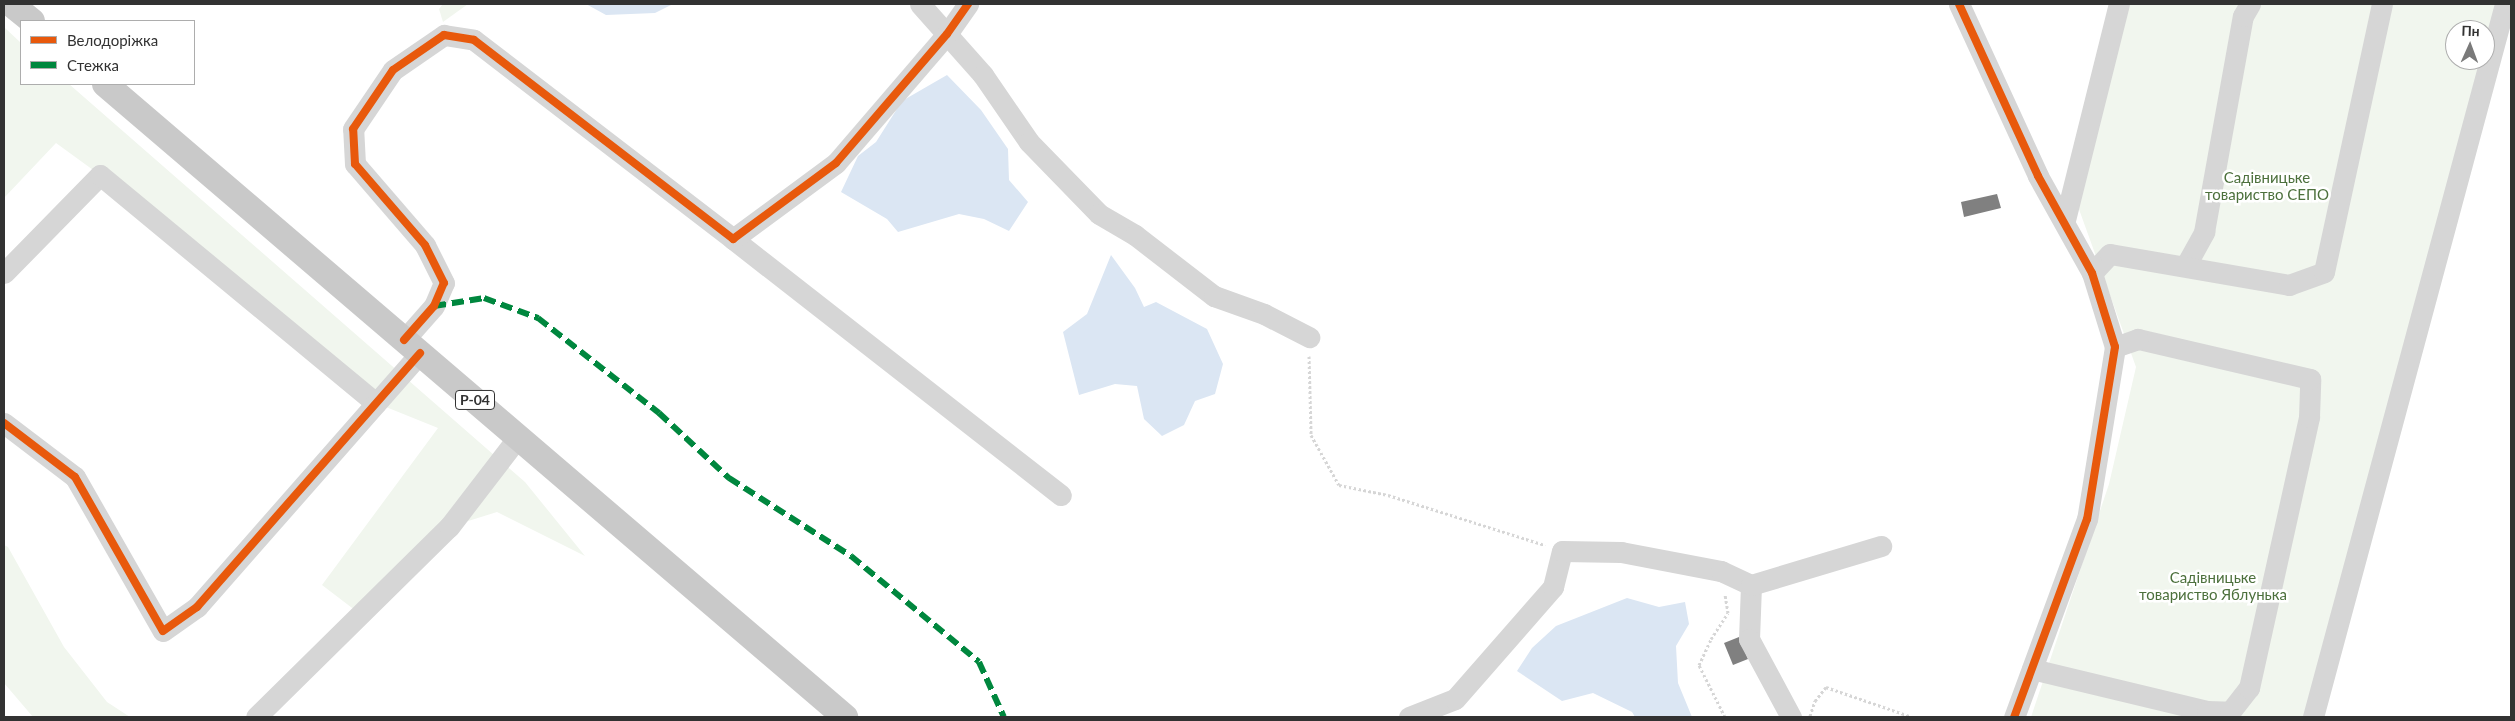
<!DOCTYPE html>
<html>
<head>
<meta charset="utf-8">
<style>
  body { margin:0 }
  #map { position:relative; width:2515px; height:721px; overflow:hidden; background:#fff; font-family:Lato,sans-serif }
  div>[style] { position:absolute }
  .green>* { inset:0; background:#f1f6ee }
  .water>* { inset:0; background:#dbe6f3 }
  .building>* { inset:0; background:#808080 }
  .path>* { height:3px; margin-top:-1.5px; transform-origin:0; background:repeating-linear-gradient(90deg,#d6d6d6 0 2.5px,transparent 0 5px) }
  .minor>* { height:21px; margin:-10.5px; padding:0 10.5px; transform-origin:10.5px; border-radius:10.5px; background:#d6d6d6 }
  .major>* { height:26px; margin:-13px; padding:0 13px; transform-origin:13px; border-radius:13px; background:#c9c9c9 }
  .quiet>* { height:6px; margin-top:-3px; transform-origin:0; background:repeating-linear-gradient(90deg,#00873e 0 12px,transparent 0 18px) }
  .cycleway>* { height:8px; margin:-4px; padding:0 4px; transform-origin:4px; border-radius:4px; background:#e8590c }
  span { translate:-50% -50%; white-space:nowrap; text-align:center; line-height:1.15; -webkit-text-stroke:5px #fff; paint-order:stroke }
  .shield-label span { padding:1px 4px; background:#fff; border:1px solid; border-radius:4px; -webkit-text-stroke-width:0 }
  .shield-label { font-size:14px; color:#323232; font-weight:700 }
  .park-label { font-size:15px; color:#4c703c }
  .frame { position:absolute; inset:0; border:5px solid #323232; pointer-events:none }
  .legend { position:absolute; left:20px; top:20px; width:175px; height:65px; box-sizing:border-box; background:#fff; border:1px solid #adadad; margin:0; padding:6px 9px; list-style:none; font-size:15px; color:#323232 }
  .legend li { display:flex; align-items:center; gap:10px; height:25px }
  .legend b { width:25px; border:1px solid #adadad }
  .north { position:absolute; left:2445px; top:20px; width:50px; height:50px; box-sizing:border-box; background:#fff; border:1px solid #adadad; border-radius:50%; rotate:2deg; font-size:14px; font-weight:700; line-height:20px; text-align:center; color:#323232 }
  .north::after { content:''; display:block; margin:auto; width:18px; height:22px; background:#7a7a7a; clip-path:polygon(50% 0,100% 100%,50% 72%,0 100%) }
</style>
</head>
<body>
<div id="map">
  <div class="green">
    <i style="clip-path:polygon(443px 4px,468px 4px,443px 22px,439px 9px)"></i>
    <i style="clip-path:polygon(evenodd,2127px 4px,2505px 4px,2313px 717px,2031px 717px,2109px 484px,2136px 367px,2076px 201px,2127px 4px,2455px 30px,2485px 30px,2485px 60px,2455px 60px,2455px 30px)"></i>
    <i style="clip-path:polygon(4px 27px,21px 43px,21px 84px,69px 84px,525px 482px,585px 556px,497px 512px,449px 527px,360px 614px,322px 585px,438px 428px,376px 403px,100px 175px,56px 143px,4px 198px)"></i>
    <i style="clip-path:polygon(4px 545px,8px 547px,64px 647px,107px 702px,130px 717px,33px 717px,4px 683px)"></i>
  </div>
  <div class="water">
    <i style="clip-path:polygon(586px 4px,673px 4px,655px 13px,606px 15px)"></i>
    <i style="clip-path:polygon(947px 75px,981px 110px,1008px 149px,1009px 180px,1028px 202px,1009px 231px,984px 219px,959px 214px,898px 232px,887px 219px,841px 192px,858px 156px,876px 142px,902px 101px)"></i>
    <i style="clip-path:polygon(1111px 255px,1135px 288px,1144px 307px,1156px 302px,1207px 329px,1223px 364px,1215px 394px,1195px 401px,1184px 425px,1162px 436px,1144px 419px,1137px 386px,1115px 384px,1079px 395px,1063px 332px,1087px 314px)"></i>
    <i style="clip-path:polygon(1627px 598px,1659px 607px,1685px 602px,1689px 624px,1676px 646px,1678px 683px,1692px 717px,1635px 717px,1632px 712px,1593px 693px,1562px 701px,1517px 671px,1532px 648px,1556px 626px)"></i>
  </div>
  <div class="building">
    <i style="clip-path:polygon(1997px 194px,2001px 208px,1964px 217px,1961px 202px)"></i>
    <i style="clip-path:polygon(1739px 637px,1748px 659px,1733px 665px,1724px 643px)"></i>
  </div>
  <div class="path">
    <i style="left:1309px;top:356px;width:79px;rotate:88.5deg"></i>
    <i style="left:1311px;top:435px;width:57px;rotate:60.8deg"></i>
    <i style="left:1339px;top:485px;width:50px;rotate:11.5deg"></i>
    <i style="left:1388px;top:495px;width:165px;rotate:17.7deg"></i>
    <i style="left:1810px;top:716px;width:16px;rotate:-72deg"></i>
    <i style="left:1815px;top:701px;width:18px;rotate:-52deg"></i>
    <i style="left:1826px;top:687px;width:91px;rotate:19.2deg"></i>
    <i style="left:1725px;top:717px;width:58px;rotate:-116.6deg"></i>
    <i style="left:1699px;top:665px;width:29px;rotate:-65deg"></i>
    <i style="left:1711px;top:639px;width:31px;rotate:-57deg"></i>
    <i style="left:1728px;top:613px;width:19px;rotate:-99deg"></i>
  </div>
  <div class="minor">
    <i style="left:920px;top:4px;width:95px;rotate:48.4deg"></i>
    <i style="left:983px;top:75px;width:81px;rotate:55.5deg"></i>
    <i style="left:1029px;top:142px;width:100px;rotate:45.8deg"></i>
    <i style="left:1099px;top:214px;width:42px;rotate:30.3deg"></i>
    <i style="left:1135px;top:235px;width:100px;rotate:37.7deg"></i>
    <i style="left:1214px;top:296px;width:53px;rotate:19.8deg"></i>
    <i style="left:1264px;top:314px;width:51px;rotate:27.1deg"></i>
    <i style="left:1959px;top:4px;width:189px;rotate:65.3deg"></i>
    <i style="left:2038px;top:176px;width:111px;rotate:60.9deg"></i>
    <i style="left:2092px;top:273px;width:77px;rotate:72.7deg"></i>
    <i style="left:2115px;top:347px;width:174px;rotate:99.2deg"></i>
    <i style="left:2087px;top:519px;width:211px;rotate:110.2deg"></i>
    <i style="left:2065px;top:220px;width:223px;rotate:-76deg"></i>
    <i style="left:733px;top:239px;width:416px;rotate:38deg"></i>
    <i style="left:2186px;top:265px;width:38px;rotate:-61deg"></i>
    <i style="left:2204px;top:232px;width:219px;rotate:-79.8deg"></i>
    <i style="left:2243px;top:16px;width:14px;rotate:-60deg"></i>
    <i style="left:4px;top:273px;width:137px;rotate:-45.6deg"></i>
    <i style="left:100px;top:175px;width:358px;rotate:39.6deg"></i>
    <i style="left:2092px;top:273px;width:26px;rotate:-47deg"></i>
    <i style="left:2110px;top:254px;width:182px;rotate:9.8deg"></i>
    <i style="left:2289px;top:285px;width:37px;rotate:-20deg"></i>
    <i style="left:2324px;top:272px;width:274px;rotate:-77.8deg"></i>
    <i style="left:404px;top:340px;width:45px;rotate:-48.6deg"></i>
    <i style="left:434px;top:306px;width:25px;rotate:-67deg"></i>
    <i style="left:444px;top:283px;width:42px;rotate:-116.6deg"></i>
    <i style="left:425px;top:245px;width:107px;rotate:-130.8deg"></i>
    <i style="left:355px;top:164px;width:35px;rotate:-93deg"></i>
    <i style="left:353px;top:129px;width:71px;rotate:-55.9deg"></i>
    <i style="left:393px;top:70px;width:62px;rotate:-34.5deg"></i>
    <i style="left:444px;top:35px;width:30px;rotate:9deg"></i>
    <i style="left:474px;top:40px;width:327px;rotate:37.5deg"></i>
    <i style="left:733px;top:239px;width:128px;rotate:-36.4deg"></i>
    <i style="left:836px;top:163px;width:170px;rotate:-49.3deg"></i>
    <i style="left:947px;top:34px;width:37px;rotate:-55deg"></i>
    <i style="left:4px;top:423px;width:89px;rotate:37.3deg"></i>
    <i style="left:75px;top:477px;width:177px;rotate:60.3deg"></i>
    <i style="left:163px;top:631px;width:42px;rotate:-35.2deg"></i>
    <i style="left:197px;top:607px;width:338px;rotate:-48.7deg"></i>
    <i style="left:1751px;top:585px;width:54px;rotate:92.1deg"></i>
    <i style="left:1749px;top:639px;width:89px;rotate:61.7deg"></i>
    <i style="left:2032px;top:669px;width:180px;rotate:13.5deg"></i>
    <i style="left:2207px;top:711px;width:23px;rotate:2deg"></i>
    <i style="left:2230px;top:712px;width:31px;rotate:-52deg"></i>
    <i style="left:2249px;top:688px;width:278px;rotate:-77.5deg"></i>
    <i style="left:2309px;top:417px;width:38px;rotate:-88deg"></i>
    <i style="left:2310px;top:379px;width:177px;rotate:-166.9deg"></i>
    <i style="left:2138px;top:339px;width:24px;rotate:161deg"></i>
    <i style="left:256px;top:717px;width:271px;rotate:-44.6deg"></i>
    <i style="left:449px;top:527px;width:113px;rotate:-52.5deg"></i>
    <i style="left:1409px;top:717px;width:49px;rotate:-21.4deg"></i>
    <i style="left:1455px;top:699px;width:149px;rotate:-48.8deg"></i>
    <i style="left:1553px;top:587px;width:37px;rotate:-76deg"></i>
    <i style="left:1562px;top:551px;width:59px;rotate:1deg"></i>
    <i style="left:1621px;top:552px;width:102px;rotate:10.8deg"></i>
    <i style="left:1721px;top:571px;width:33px;rotate:25deg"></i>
    <i style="left:1751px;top:585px;width:136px;rotate:-16.7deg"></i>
    <i style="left:2313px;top:717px;width:738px;rotate:-74.93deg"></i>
  </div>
  <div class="major">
    <i style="left:11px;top:4px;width:27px;rotate:39deg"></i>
    <i style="left:105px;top:84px;width:974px;rotate:40.54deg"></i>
  </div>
  <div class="quiet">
    <i style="left:434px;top:306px;width:51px;rotate:-9.1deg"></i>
    <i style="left:484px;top:298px;width:58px;rotate:20.3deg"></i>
    <i style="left:538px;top:318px;width:154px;rotate:38.1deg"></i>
    <i style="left:659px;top:413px;width:96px;rotate:42.9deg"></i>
    <i style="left:729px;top:478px;width:145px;rotate:32.6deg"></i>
    <i style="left:851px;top:556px;width:166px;rotate:39.6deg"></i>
    <i style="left:979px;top:662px;width:60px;rotate:65.6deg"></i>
  </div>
  <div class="cycleway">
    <i style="left:1959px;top:4px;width:189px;rotate:65.3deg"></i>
    <i style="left:2038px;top:176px;width:111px;rotate:60.9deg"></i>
    <i style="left:2092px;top:273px;width:77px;rotate:72.7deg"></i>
    <i style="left:2115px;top:347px;width:174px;rotate:99.2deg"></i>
    <i style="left:2087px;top:519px;width:211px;rotate:110.2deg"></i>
    <i style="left:404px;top:340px;width:45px;rotate:-48.6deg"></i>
    <i style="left:434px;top:306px;width:25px;rotate:-67deg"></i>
    <i style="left:444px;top:283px;width:42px;rotate:-116.6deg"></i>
    <i style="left:425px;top:245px;width:107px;rotate:-130.8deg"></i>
    <i style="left:355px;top:164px;width:35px;rotate:-93deg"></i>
    <i style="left:353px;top:129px;width:71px;rotate:-55.9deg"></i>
    <i style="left:393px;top:70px;width:62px;rotate:-34.5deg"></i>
    <i style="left:444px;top:35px;width:30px;rotate:9deg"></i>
    <i style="left:474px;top:40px;width:327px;rotate:37.5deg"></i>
    <i style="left:733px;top:239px;width:128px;rotate:-36.4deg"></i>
    <i style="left:836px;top:163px;width:170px;rotate:-49.3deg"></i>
    <i style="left:947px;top:34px;width:37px;rotate:-55deg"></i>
    <i style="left:4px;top:423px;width:89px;rotate:37.3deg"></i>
    <i style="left:75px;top:477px;width:177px;rotate:60.3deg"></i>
    <i style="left:163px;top:631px;width:42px;rotate:-35.2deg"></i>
    <i style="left:197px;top:607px;width:338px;rotate:-48.7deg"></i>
  </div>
  <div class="shield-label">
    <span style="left:475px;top:400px">Р-04</span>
  </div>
  <div class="park-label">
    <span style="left:2267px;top:186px">Садівницьке<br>товариство СЕПО</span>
    <span style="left:2213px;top:586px">Садівницьке<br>товариство Яблунька</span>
  </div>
  <div class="frame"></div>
  <ul class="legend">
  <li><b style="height:6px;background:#e8590c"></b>Велодоріжка</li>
  <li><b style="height:6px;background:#00873e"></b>Стежка</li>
  </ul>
  <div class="north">Пн</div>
</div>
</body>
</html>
